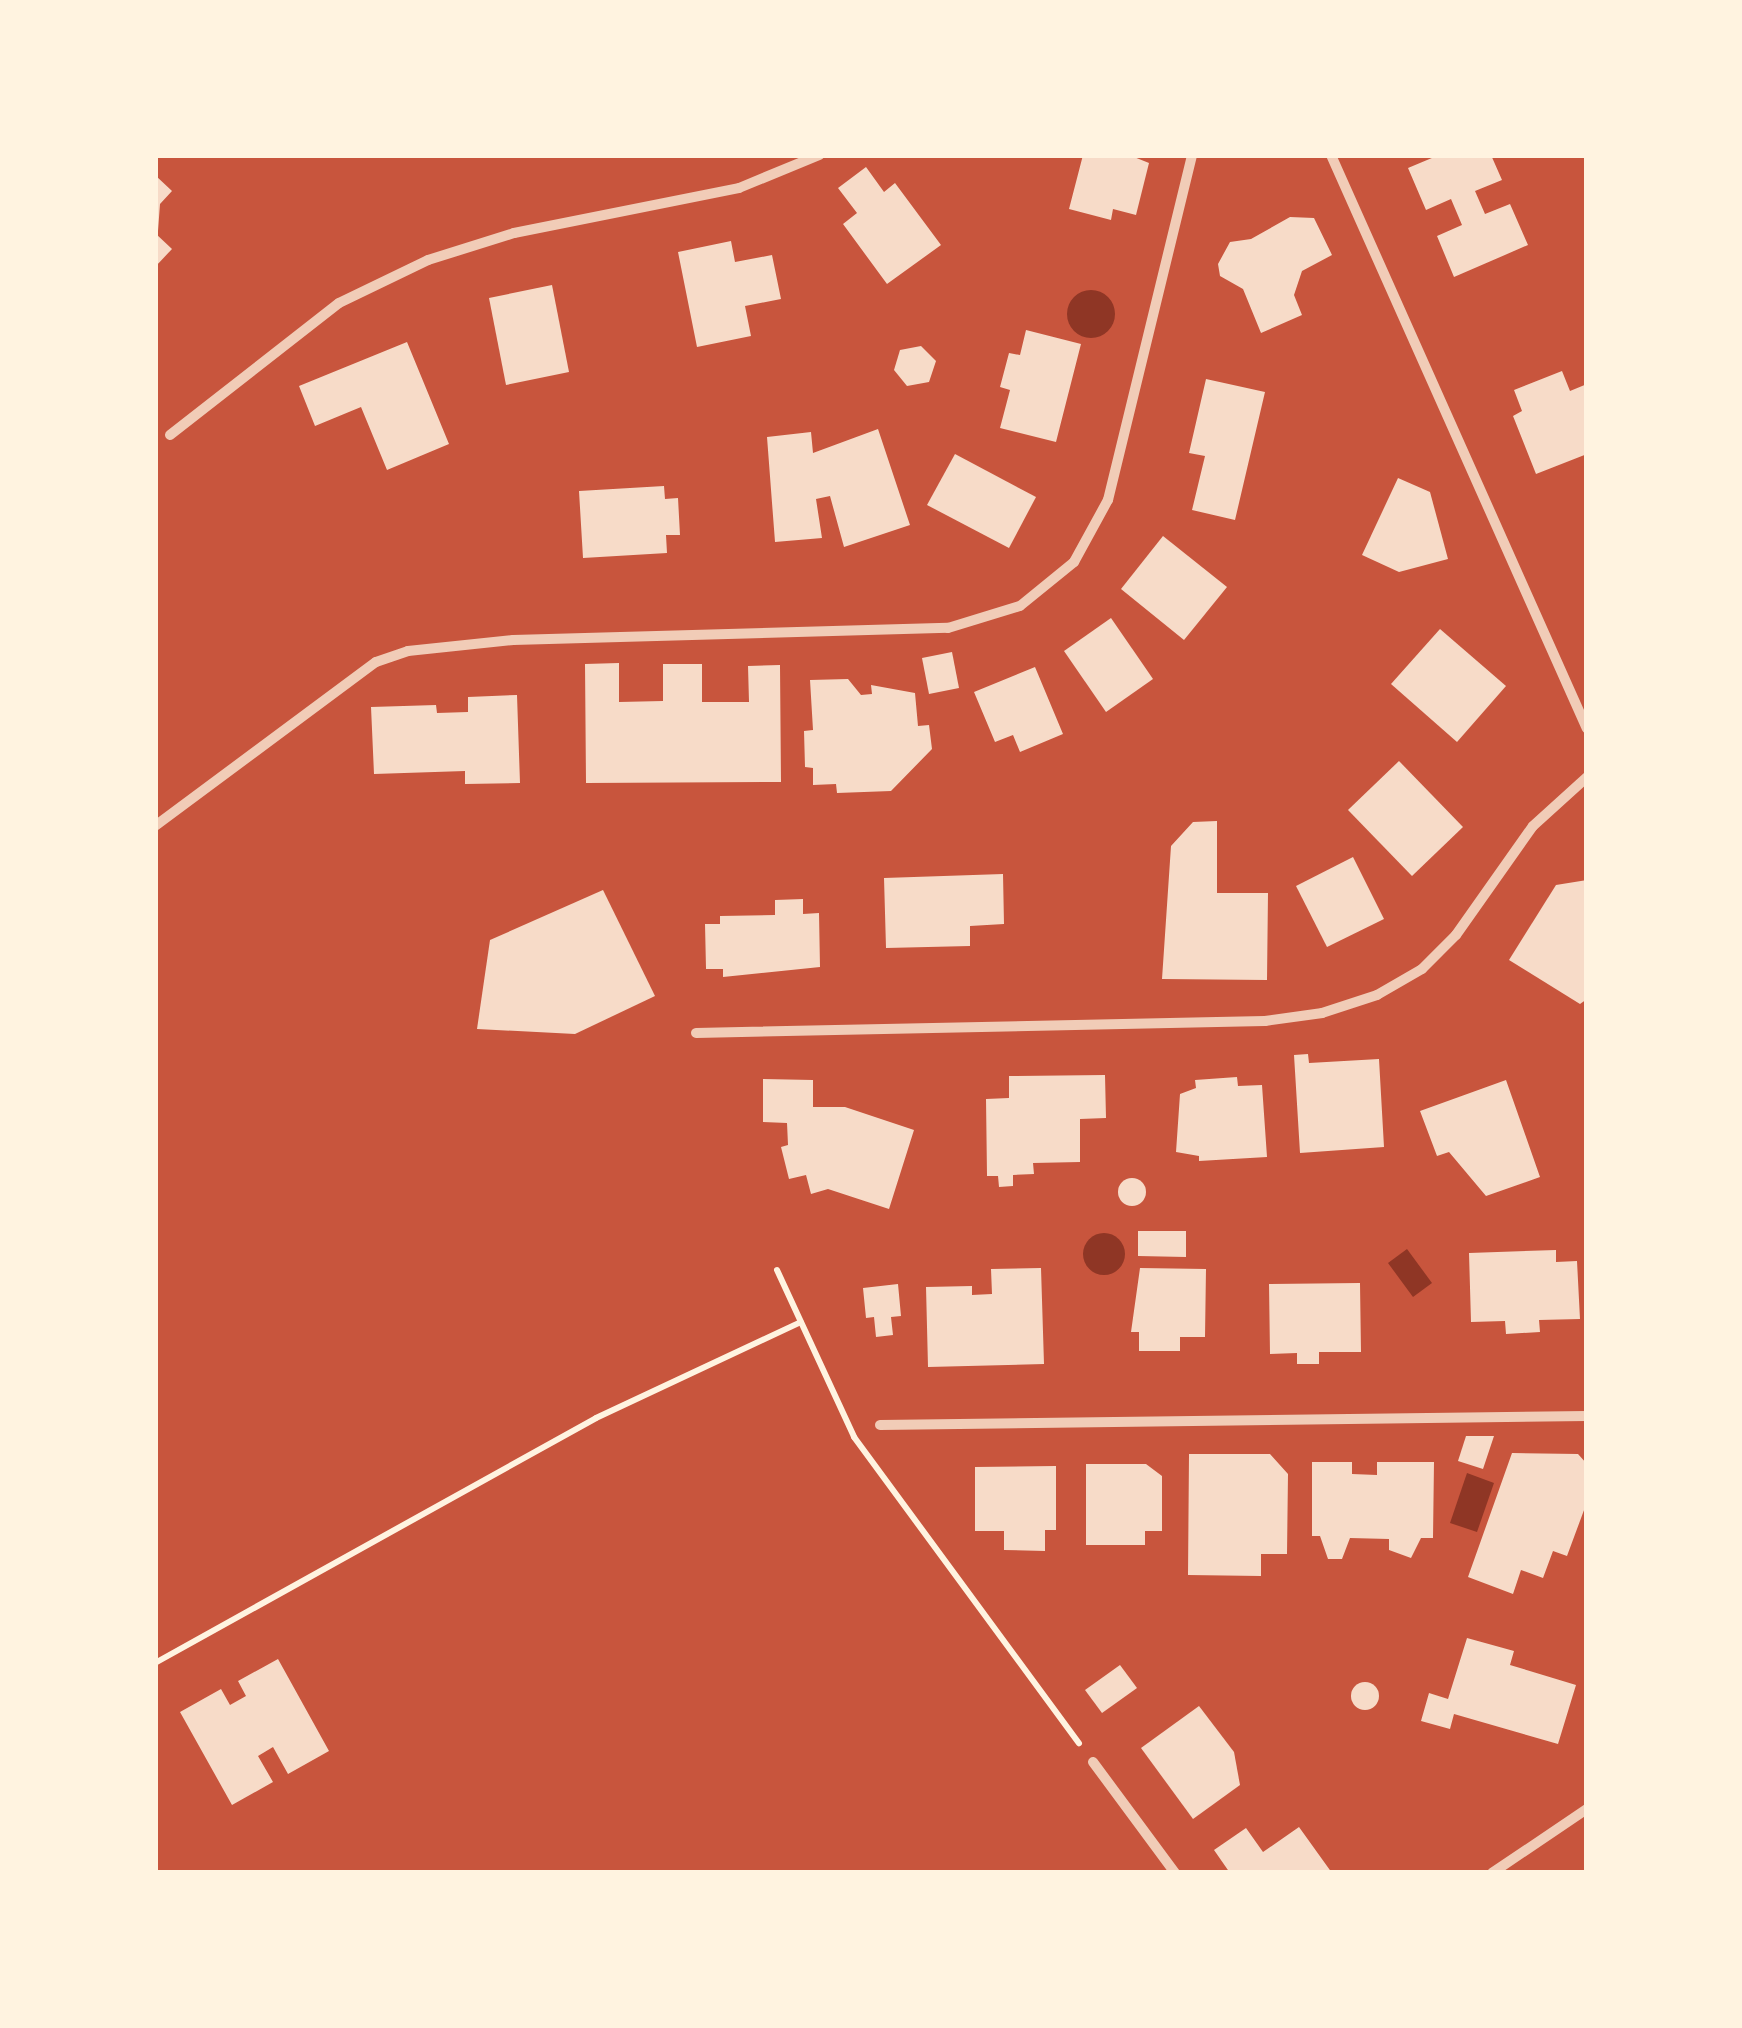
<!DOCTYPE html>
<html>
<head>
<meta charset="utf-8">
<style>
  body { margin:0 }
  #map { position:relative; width:1742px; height:2028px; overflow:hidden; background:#c8553d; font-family:"Fira Sans Condensed",sans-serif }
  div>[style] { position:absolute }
  .water>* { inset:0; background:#8f3625 }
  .round { border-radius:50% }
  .building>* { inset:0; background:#f7dbc8 }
  .path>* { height:6px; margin:-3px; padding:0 3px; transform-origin:3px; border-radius:3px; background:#fff3e0 }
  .minor>* { height:10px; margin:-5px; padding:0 5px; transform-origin:5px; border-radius:5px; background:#f1ccb7 }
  span { translate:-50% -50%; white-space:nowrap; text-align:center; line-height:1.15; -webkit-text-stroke:10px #fff3e0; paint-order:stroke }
  .frame { position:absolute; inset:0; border:158px solid #fff3e0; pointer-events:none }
</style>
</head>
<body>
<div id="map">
  <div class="water">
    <i class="round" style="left:1067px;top:290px;width:48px;height:48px"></i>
    <i class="round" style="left:1083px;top:1233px;width:42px;height:42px"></i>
    <i style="clip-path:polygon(1407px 1249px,1432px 1283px,1413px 1297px,1388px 1263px)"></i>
    <i style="clip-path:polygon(1467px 1473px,1494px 1483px,1477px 1532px,1450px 1523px)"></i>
  </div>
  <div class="building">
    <i style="clip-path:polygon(1083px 155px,1129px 155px,1149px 163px,1136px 215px,1113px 209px,1111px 220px,1069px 209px)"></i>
    <i style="clip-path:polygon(1439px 155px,1491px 155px,1502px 180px,1475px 191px,1485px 214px,1510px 204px,1528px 245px,1454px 277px,1437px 236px,1462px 225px,1451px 199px,1426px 210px,1408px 168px)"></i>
    <i style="clip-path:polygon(866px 167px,884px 192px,895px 183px,941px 245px,887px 284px,843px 224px,857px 213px,838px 188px)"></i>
    <i style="clip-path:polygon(155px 175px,172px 191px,160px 204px,158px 231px)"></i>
    <i style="clip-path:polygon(1290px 217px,1314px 218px,1332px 255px,1302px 271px,1294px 295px,1302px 315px,1261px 333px,1243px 289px,1220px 276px,1218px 264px,1230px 242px,1251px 239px)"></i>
    <i style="clip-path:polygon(155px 233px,172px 249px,155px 267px)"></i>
    <i style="clip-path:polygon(731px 241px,735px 262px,772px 255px,781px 299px,745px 306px,751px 336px,697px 347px,678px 252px)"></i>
    <i style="clip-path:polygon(552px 285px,569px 372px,506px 385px,489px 298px)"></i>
    <i style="clip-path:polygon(1026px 330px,1081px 344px,1056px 442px,1000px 428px,1010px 390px,1000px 387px,1009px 353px,1020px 355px)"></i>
    <i style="clip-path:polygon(407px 342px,449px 444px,387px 470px,361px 407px,315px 426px,299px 386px)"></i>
    <i style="clip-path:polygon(921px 346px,936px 361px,929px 382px,907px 386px,894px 370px,900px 350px)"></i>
    <i style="clip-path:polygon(1562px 371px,1570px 391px,1587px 384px,1587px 454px,1536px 474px,1513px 416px,1522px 411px,1514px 390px)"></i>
    <i style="clip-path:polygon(1206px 379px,1265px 392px,1235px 520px,1192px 510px,1205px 456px,1189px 453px)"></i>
    <i style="clip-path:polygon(878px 429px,910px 525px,844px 547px,830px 496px,816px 499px,822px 538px,775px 542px,767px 437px,811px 432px,813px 453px)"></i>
    <i style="clip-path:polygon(955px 454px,1036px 497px,1009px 548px,927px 505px)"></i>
    <i style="clip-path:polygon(1398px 478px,1430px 492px,1448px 559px,1399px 572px,1362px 555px)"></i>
    <i style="clip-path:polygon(664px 486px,665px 499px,678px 498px,680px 535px,666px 535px,667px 553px,583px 558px,579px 491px)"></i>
    <i style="clip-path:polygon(1163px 536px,1227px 587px,1184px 640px,1121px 589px)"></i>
    <i style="clip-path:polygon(1111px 618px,1153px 679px,1106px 712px,1064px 651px)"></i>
    <i style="clip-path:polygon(1440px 629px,1506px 686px,1457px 742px,1391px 684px)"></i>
    <i style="clip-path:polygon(952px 652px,959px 688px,929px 694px,922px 658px)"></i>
    <i style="clip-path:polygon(619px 663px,619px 702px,663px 701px,663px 664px,702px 664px,702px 702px,749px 702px,748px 666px,780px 665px,781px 782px,586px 783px,585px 664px)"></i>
    <i style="clip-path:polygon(1035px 667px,1063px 734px,1020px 752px,1013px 735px,995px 742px,974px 692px)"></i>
    <i style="clip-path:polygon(848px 679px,861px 695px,872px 694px,871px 685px,915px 693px,918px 726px,929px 725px,932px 749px,891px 791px,837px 793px,836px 784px,813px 785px,813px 768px,805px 767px,804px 731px,813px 730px,810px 680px)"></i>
    <i style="clip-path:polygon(517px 695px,520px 783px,465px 784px,465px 771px,374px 774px,371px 707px,436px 705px,437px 713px,468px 712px,468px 697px)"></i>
    <i style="clip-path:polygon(1399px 761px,1463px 827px,1412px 876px,1348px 810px)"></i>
    <i style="clip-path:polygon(1217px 821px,1217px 893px,1268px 893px,1267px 980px,1162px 979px,1171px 846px,1193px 822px)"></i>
    <i style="clip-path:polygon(1353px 857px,1384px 919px,1327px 947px,1296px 886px)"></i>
    <i style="clip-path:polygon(1003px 874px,1004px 924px,970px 926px,970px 946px,886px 948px,884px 878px)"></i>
    <i style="clip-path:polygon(1587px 880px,1587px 999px,1580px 1004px,1509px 960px,1556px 885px)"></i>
    <i style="clip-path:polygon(603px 890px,655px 996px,575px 1034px,477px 1029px,490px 940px)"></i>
    <i style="clip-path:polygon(803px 899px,803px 914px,819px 913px,820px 967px,723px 977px,723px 969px,706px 969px,705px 924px,720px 924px,720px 916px,775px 915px,775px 900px)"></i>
    <i style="clip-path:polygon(1308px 1054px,1309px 1063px,1379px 1059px,1384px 1147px,1300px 1153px,1294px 1055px)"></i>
    <i style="clip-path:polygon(1105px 1075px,1106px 1118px,1080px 1119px,1080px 1162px,1033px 1163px,1034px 1174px,1013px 1175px,1013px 1186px,999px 1187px,998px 1176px,987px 1176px,986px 1099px,1009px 1098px,1009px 1076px)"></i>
    <i style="clip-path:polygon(1237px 1077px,1238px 1086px,1262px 1085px,1267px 1157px,1199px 1161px,1199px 1156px,1176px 1152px,1180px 1094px,1196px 1088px,1195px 1080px)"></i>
    <i style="clip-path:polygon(763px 1079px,813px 1080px,813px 1107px,845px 1107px,914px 1130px,889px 1209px,828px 1189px,811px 1194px,806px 1175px,789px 1179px,781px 1147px,788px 1145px,787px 1123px,763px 1122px)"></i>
    <i style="clip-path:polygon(1506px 1080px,1540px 1177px,1486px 1196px,1449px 1152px,1437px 1156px,1420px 1111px)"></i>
    <i class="round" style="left:1118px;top:1178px;width:28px;height:28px"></i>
    <i style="clip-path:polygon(1138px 1231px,1186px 1231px,1186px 1257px,1138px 1256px)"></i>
    <i style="clip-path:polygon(1556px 1250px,1556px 1262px,1577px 1261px,1580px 1319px,1539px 1320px,1540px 1332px,1506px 1334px,1505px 1321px,1471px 1322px,1469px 1253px)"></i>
    <i style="clip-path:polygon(1041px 1268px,1044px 1364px,928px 1367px,926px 1287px,972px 1286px,972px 1295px,992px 1294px,991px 1269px)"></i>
    <i style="clip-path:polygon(1140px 1268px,1206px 1269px,1205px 1337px,1180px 1337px,1180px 1351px,1139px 1351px,1139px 1332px,1131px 1332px)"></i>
    <i style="clip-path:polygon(1360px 1283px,1361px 1352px,1319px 1352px,1319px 1364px,1297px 1364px,1297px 1353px,1270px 1354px,1269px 1284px)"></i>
    <i style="clip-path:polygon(898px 1284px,901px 1316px,891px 1317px,893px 1335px,876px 1337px,874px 1317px,866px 1318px,863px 1288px)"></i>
    <i style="clip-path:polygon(1466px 1436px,1494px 1436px,1483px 1469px,1458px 1461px)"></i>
    <i style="clip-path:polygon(1512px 1453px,1578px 1454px,1587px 1464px,1587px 1502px,1567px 1556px,1553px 1551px,1543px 1578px,1521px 1570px,1513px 1594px,1468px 1577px)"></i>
    <i style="clip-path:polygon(1189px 1454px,1270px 1454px,1288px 1474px,1287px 1554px,1261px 1554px,1261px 1576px,1188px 1575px)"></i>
    <i style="clip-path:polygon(1312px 1462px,1352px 1462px,1352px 1474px,1377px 1475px,1377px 1462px,1434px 1462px,1433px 1538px,1421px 1538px,1411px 1558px,1389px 1550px,1389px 1539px,1350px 1538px,1342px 1559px,1328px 1559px,1320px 1536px,1312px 1536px)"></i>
    <i style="clip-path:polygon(1086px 1464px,1146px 1464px,1162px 1476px,1162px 1531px,1145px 1531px,1145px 1545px,1086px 1545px)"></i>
    <i style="clip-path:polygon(1056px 1466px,1056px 1530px,1045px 1530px,1045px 1551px,1004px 1550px,1004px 1531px,975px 1531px,975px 1467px)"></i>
    <i style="clip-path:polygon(1467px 1638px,1514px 1651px,1510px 1665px,1576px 1685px,1558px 1744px,1454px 1714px,1450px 1729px,1421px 1721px,1429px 1693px,1448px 1699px)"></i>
    <i style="clip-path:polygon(278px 1659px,329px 1751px,288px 1774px,273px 1747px,258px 1756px,273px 1782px,232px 1805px,180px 1712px,221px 1689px,230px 1705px,246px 1696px,238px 1681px)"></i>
    <i style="clip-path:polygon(1120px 1665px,1137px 1688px,1102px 1713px,1085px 1690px)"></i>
    <i class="round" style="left:1351px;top:1682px;width:28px;height:28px"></i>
    <i style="clip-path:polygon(1199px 1706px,1234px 1752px,1240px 1785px,1193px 1819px,1141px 1748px)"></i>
    <i style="clip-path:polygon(1299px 1827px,1332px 1873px,1230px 1873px,1214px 1850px,1246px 1828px,1263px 1852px)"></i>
  </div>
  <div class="path">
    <i style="left:777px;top:1270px;width:184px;rotate:65.2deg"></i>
    <i style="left:854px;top:1437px;width:380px;rotate:53.7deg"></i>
    <i style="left:155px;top:1663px;width:504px;rotate:-29.05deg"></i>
    <i style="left:596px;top:1418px;width:226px;rotate:-25.1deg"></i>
  </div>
  <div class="minor">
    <i style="left:1331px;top:155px;width:628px;rotate:65.96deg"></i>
    <i style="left:170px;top:435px;width:214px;rotate:-38deg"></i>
    <i style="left:339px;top:303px;width:99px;rotate:-25.8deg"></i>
    <i style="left:428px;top:260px;width:90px;rotate:-17.4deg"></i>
    <i style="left:514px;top:233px;width:229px;rotate:-11.3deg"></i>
    <i style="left:739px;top:188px;width:87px;rotate:-22.4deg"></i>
    <i style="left:155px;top:826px;width:275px;rotate:-36.6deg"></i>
    <i style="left:376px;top:662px;width:34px;rotate:-19deg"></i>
    <i style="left:408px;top:651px;width:106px;rotate:-6deg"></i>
    <i style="left:513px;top:640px;width:435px;rotate:-1.6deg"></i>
    <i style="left:948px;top:628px;width:75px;rotate:-17deg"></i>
    <i style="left:1020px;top:606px;width:70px;rotate:-39.2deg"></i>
    <i style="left:1074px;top:562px;width:71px;rotate:-61.3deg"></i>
    <i style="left:1108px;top:500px;width:355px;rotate:-76.3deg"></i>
    <i style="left:696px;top:1033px;width:569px;rotate:-1.21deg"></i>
    <i style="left:1265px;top:1021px;width:58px;rotate:-8deg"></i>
    <i style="left:1322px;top:1013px;width:58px;rotate:-18.1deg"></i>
    <i style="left:1377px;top:995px;width:52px;rotate:-30deg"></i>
    <i style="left:1422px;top:969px;width:48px;rotate:-45deg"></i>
    <i style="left:1456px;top:935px;width:133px;rotate:-54.8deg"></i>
    <i style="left:1533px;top:826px;width:73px;rotate:-42.2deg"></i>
    <i style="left:880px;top:1425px;width:707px;rotate:-0.73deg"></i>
    <i style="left:1093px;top:1762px;width:138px;rotate:53.5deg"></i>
    <i style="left:1492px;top:1873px;width:115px;rotate:-34deg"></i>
  </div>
  <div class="frame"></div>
</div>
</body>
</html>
